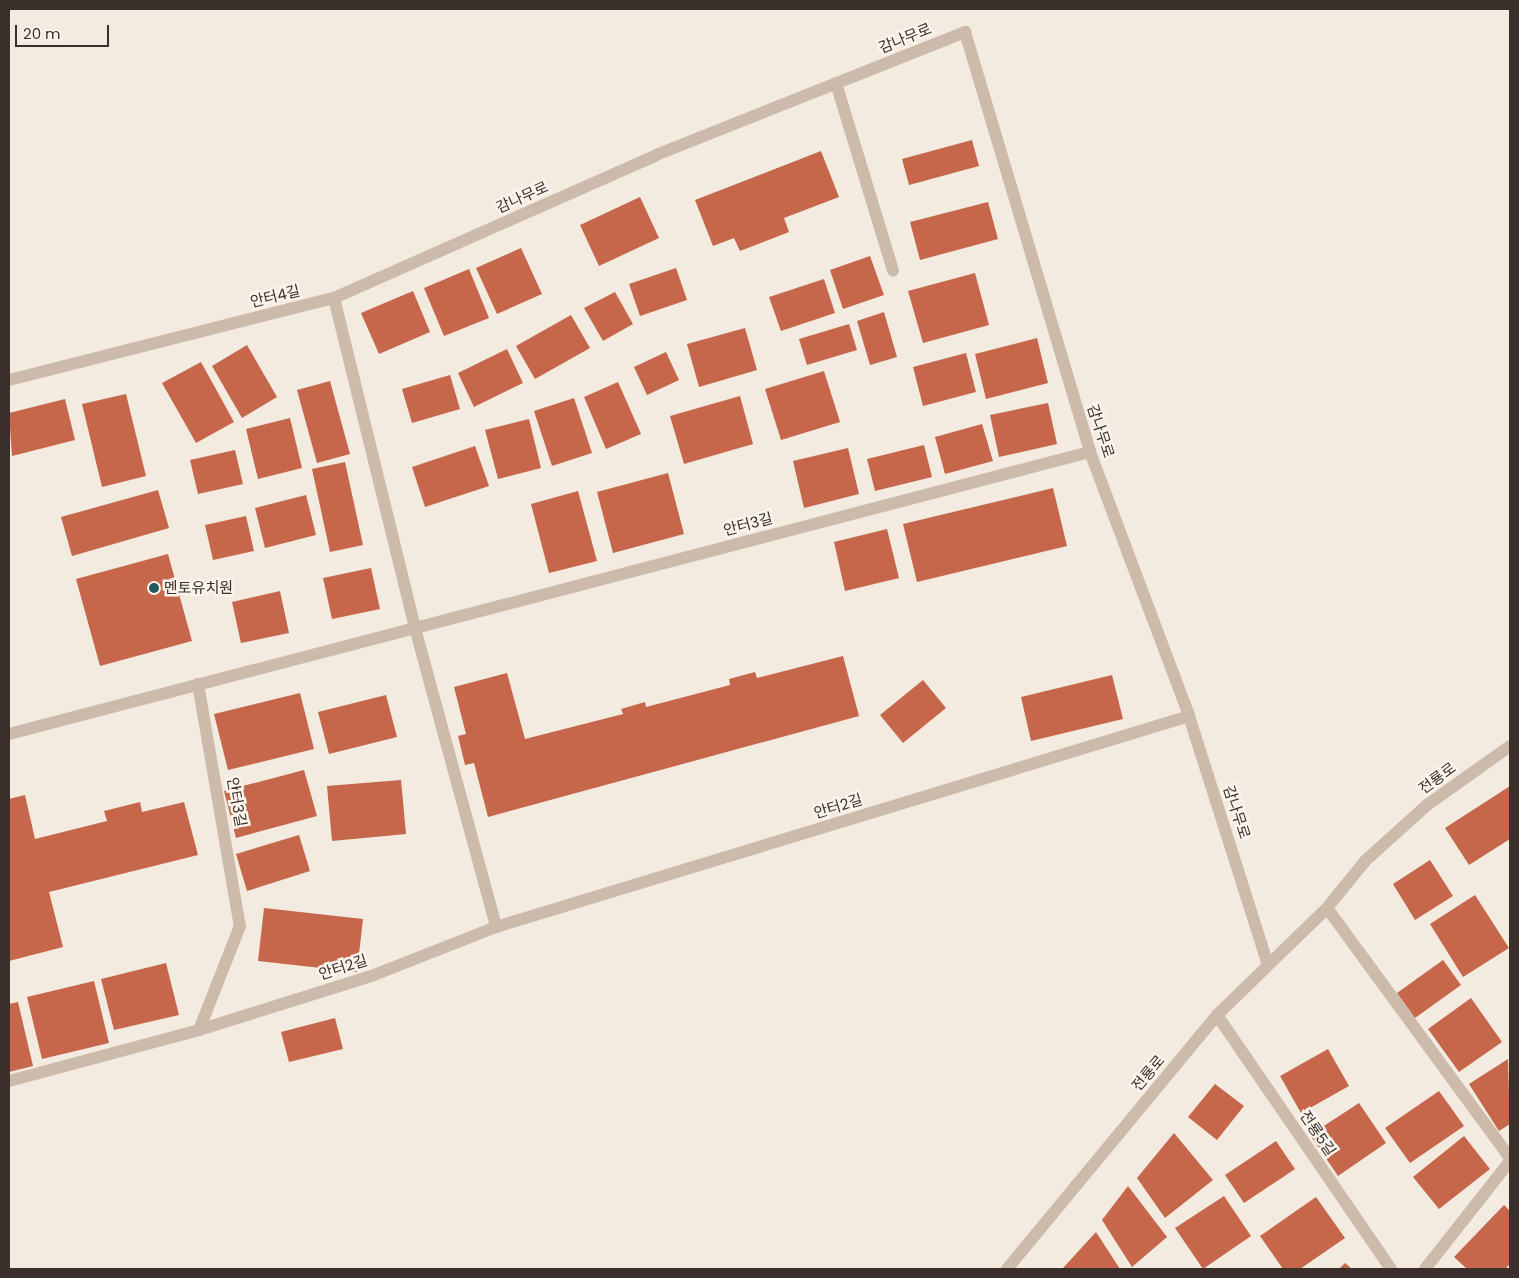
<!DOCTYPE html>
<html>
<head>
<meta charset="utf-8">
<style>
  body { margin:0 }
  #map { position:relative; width:1519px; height:1278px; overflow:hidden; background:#f3eae0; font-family:Poppins,"Noto Sans KR",sans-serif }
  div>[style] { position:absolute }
  .building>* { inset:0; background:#c6674b }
  .minor>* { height:12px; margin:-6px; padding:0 6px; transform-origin:6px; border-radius:6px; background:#ccbaab }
  .tertiary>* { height:12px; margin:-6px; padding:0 6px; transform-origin:6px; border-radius:6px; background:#ccbaab }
  .dots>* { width:14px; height:14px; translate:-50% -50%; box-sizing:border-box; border:2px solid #fbf4ed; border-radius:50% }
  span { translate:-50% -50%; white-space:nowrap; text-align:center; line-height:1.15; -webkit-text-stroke:5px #fbf4ed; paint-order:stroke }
  .street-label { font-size:15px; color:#3a2f2a }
  .poi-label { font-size:15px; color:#3a2f2a }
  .left { translate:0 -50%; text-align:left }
  .frame { position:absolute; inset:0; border:10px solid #3a2f2a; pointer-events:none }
  .scale { position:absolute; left:15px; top:25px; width:94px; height:22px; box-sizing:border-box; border:2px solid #3a2f2a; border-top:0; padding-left:6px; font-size:15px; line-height:18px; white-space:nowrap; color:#3a2f2a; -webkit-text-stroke:4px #fbf4ed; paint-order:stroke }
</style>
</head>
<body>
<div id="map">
  <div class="building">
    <i style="clip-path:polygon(972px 140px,979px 166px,909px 185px,902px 159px)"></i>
    <i style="clip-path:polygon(821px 151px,839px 197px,784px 218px,789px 232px,740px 251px,734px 238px,713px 246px,695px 200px)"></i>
    <i style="clip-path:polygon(640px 197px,659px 238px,599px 266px,580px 225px)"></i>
    <i style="clip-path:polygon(988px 202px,998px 239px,920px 260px,910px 222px)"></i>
    <i style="clip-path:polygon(521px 248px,542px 294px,497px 314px,476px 268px)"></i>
    <i style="clip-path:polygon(870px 256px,884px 295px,843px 309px,830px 270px)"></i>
    <i style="clip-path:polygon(676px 268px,687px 300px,640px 316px,629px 284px)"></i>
    <i style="clip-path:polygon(469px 269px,489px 318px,444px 336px,424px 288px)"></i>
    <i style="clip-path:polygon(975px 273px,989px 325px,923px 343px,908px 291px)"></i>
    <i style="clip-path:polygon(824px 279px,835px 313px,781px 331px,769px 297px)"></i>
    <i style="clip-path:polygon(413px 291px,430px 332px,379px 354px,361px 313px)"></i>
    <i style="clip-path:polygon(615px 292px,633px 324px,603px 341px,584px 308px)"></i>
    <i style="clip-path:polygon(884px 312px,897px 357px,870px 365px,857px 321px)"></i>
    <i style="clip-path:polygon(571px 315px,590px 348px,535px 379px,516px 346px)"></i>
    <i style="clip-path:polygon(849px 324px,857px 350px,807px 365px,799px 339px)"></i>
    <i style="clip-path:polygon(745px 328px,757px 370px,699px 387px,687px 344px)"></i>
    <i style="clip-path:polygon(1037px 338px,1048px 383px,986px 399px,975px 354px)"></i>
    <i style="clip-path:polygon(247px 345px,277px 397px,242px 418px,212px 366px)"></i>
    <i style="clip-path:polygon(507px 349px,523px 383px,474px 407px,458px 373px)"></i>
    <i style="clip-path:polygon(666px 352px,679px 380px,647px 395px,634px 367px)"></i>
    <i style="clip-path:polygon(966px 353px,976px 392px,923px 406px,913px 367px)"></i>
    <i style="clip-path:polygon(201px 362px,234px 422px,196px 443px,162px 383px)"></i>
    <i style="clip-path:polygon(824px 371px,840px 422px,781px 440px,765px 389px)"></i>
    <i style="clip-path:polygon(450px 375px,460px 409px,412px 423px,402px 389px)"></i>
    <i style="clip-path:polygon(330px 381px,350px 454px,317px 463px,297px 390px)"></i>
    <i style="clip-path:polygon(618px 382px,641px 434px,606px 449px,584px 397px)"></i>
    <i style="clip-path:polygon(126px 394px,146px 476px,102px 487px,82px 404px)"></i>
    <i style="clip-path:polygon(740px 396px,753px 444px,684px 464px,670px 416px)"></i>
    <i style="clip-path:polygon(574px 398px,592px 453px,552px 466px,534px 411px)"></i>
    <i style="clip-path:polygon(65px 399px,75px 440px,12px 456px,9px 413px)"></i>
    <i style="clip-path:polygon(1048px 403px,1057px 444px,999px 457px,990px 415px)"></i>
    <i style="clip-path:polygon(290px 418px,302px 468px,258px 479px,246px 429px)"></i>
    <i style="clip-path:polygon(529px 419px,541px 468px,498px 479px,485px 430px)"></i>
    <i style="clip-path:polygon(982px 424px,993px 461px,945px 474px,935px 437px)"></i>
    <i style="clip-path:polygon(924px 445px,932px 477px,875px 491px,867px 459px)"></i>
    <i style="clip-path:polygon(475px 446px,489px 486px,425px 507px,412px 467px)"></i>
    <i style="clip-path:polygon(848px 448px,859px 494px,804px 508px,793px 461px)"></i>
    <i style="clip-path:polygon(235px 450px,243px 484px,198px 494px,190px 460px)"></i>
    <i style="clip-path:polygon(345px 462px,363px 545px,330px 552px,312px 469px)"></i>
    <i style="clip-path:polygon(668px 473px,684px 534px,613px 553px,597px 492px)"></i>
    <i style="clip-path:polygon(1053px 488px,1067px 546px,917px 582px,903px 524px)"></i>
    <i style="clip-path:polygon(158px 490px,169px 528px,72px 556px,61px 517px)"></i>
    <i style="clip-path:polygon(578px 491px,597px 561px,549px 573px,531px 504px)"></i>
    <i style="clip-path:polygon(306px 495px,316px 535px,265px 548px,255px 508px)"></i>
    <i style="clip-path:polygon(246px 516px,254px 551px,213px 560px,205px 525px)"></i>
    <i style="clip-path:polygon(887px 529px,899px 578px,845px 591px,834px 542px)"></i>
    <i style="clip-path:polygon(168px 554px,192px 641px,100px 666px,76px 579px)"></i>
    <i style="clip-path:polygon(371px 568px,380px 609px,332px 619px,323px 578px)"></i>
    <i style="clip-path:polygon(280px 591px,289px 633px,241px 643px,232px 602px)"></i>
    <i style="clip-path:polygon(843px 656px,859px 716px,488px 817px,474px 763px,465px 765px,458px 736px,466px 734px,454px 687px,507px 673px,525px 739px,623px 714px,621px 709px,645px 702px,646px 707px,730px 685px,729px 679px,755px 672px,757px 678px)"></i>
    <i style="clip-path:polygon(1112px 675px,1123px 719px,1031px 741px,1021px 697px)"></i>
    <i style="clip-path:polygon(923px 680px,946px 708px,903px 743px,880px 715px)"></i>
    <i style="clip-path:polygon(300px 693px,314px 749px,228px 770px,214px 714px)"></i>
    <i style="clip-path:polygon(386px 695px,397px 737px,329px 754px,318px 712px)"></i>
    <i style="clip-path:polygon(304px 770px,317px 816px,236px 838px,224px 791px)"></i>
    <i style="clip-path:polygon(401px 780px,406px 834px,332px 841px,327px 786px)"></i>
    <i style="clip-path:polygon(1510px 786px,1510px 839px,1469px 865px,1445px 828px)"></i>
    <i style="clip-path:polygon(25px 795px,35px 839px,107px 821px,104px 811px,140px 802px,142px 812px,184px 802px,198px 855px,49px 892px,63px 947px,9px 961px,9px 799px)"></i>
    <i style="clip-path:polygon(299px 835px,310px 871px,247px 891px,236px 854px)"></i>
    <i style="clip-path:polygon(1430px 860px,1453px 896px,1415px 920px,1393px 884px)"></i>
    <i style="clip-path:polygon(1475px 895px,1509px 948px,1463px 977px,1430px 924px)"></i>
    <i style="clip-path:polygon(264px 908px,363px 919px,357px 972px,258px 961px)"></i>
    <i style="clip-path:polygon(1443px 960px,1461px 985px,1415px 1018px,1397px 993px)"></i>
    <i style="clip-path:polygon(166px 963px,179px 1015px,114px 1030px,101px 979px)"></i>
    <i style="clip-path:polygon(94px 981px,109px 1043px,42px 1059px,27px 997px)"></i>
    <i style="clip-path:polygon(1471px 998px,1502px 1042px,1459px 1072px,1428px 1029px)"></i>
    <i style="clip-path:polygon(18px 1002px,33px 1066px,9px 1072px,9px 1004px)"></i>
    <i style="clip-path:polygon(335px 1018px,343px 1049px,289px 1062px,281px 1032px)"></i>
    <i style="clip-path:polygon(1328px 1049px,1349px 1086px,1301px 1113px,1280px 1076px)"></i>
    <i style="clip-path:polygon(1508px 1059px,1510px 1124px,1499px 1131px,1469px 1084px)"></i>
    <i style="clip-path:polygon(1215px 1084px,1244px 1106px,1217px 1140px,1188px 1117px)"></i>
    <i style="clip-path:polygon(1439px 1091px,1464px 1126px,1410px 1163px,1385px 1128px)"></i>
    <i style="clip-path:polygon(1359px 1103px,1386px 1143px,1338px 1176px,1310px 1135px)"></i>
    <i style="clip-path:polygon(1174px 1133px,1213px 1180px,1165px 1218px,1137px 1178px)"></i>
    <i style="clip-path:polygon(1464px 1136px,1490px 1169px,1439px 1209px,1413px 1177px)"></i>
    <i style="clip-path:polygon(1276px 1141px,1295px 1169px,1244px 1203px,1225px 1175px)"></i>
    <i style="clip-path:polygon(1128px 1186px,1167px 1237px,1132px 1267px,1102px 1220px)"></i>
    <i style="clip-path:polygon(1224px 1196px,1251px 1236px,1203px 1269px,1175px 1228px)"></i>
    <i style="clip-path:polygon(1316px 1197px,1345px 1238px,1300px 1269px,1283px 1269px,1260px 1236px)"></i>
    <i style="clip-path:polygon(1504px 1205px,1510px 1211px,1510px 1264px,1505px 1269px,1467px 1269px,1454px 1257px)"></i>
    <i style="clip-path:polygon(1096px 1232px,1120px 1269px,1064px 1269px,1063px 1268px)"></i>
    <i style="clip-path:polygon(1345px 1263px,1352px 1269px,1339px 1269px)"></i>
  </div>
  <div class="minor">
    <i style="left:836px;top:83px;width:196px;rotate:73.1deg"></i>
    <i style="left:334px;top:298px;width:340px;rotate:76.2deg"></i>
    <i style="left:415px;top:628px;width:310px;rotate:74.8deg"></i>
    <i style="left:9px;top:380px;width:335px;rotate:-14.2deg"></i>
    <i style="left:334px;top:298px;width:352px;rotate:-23.9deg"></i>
    <i style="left:656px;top:155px;width:333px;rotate:-21.7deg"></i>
    <i style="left:965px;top:32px;width:438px;rotate:73.4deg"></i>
    <i style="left:1090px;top:452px;width:282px;rotate:69.4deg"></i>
    <i style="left:1189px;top:716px;width:261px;rotate:72.4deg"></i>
    <i style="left:198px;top:684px;width:246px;rotate:80.2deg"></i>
    <i style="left:240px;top:926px;width:112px;rotate:111.5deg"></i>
    <i style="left:9px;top:734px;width:1117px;rotate:-14.62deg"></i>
    <i style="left:1327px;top:908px;width:310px;rotate:53.8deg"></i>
    <i style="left:1217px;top:1015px;width:308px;rotate:55.6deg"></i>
    <i style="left:9px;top:1081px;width:197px;rotate:-15deg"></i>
    <i style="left:199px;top:1030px;width:183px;rotate:-17.4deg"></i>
    <i style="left:374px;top:975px;width:131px;rotate:-21.5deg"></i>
    <i style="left:496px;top:927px;width:724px;rotate:-16.93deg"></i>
    <i style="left:1425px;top:1269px;width:137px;rotate:-51.8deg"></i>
  </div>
  <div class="tertiary">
    <i style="left:1007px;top:1269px;width:330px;rotate:-50.4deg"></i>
    <i style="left:1217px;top:1015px;width:153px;rotate:-44.2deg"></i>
    <i style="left:1327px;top:908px;width:60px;rotate:-51deg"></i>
    <i style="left:1365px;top:861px;width:84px;rotate:-42.1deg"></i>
    <i style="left:1427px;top:805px;width:102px;rotate:-35.4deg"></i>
  </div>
  <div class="dots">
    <i style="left:154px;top:588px;background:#1f595c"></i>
  </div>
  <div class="street-label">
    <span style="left:905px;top:38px;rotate:-22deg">감나무로</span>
    <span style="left:522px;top:197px;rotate:-24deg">감나무로</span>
    <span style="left:275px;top:296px;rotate:-14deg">안터4길</span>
    <span style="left:1101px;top:431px;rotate:72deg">감나무로</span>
    <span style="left:748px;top:524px;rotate:-15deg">안터3길</span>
    <span style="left:1437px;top:778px;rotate:-36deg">전룡로</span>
    <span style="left:237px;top:802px;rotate:80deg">안터3길</span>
    <span style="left:838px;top:806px;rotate:-17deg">안터2길</span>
    <span style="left:1237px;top:812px;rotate:72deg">감나무로</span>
    <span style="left:343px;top:967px;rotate:-18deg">안터2길</span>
    <span style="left:1148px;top:1073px;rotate:-50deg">전룡로</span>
    <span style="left:1318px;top:1133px;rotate:56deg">전룡5길</span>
  </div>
  <div class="poi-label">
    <span class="left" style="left:164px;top:588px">멘토유치원</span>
  </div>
  <div class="frame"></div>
  <div class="scale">20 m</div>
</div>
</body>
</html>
